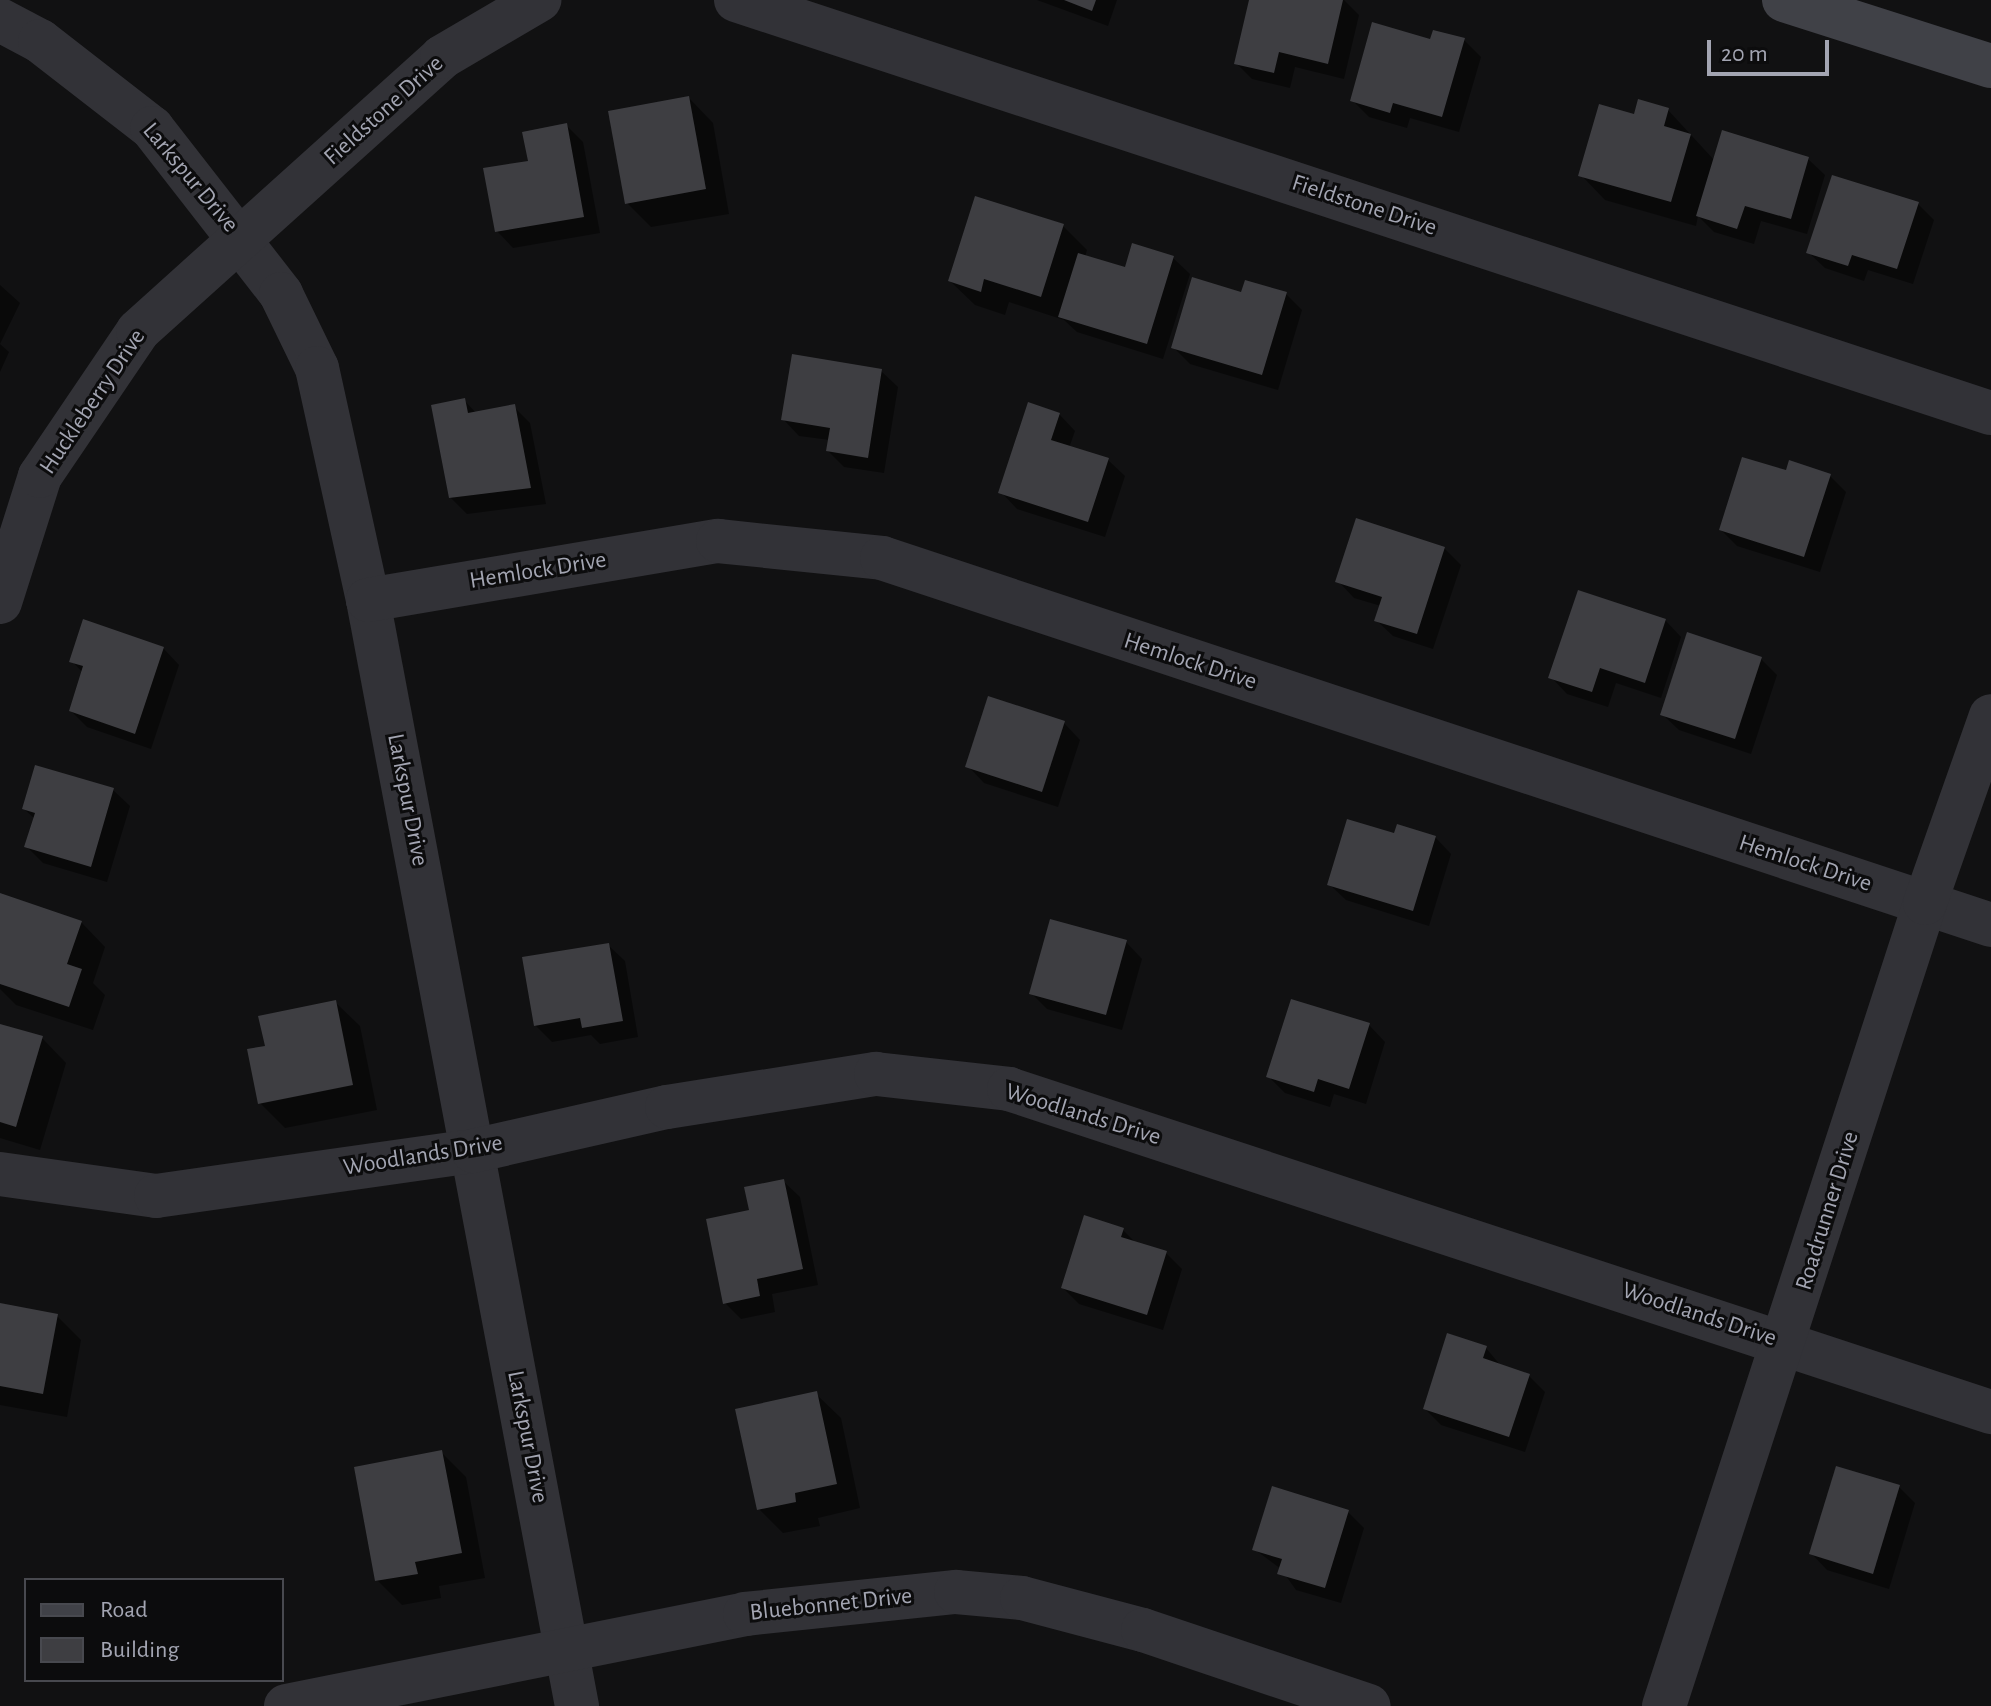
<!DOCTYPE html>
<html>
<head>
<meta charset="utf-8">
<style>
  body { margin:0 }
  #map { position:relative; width:1991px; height:1706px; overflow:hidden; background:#111112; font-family:"Alegreya Sans",sans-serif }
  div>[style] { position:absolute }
  .shadow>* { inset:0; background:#0007 }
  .building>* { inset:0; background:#3e3e42 }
  .street>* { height:44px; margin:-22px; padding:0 22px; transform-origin:22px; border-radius:22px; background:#323237 }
  .secondary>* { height:44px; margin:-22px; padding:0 22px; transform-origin:22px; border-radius:22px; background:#404147 }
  span { translate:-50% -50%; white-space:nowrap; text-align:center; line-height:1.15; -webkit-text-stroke:6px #0c0c0d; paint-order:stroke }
  .street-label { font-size:24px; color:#a3a5b2 }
  .legend { position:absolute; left:24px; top:1578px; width:260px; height:104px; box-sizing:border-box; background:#0c0c0d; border:2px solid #48494f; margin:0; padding:10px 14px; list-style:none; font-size:24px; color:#a3a5b2 }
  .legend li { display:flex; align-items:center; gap:16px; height:40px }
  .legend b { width:40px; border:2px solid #48494f }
  .scale { position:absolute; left:1707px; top:40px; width:122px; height:36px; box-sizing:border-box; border:4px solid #a3a5b2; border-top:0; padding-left:10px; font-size:24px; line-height:28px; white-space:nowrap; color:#a3a5b2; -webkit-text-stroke:6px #0c0c0d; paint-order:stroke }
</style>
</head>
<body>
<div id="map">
  <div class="shadow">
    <i style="clip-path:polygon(1037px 0,1117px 0,1108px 26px)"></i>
    <i style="clip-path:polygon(1251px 0,1344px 0,1359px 15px,1344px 79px,1295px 67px,1290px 88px,1252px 79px,1236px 63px)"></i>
    <i style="clip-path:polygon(1464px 40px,1481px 57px,1459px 132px,1410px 118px,1407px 128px,1369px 117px,1352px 100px,1432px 42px)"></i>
    <i style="clip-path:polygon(689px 98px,713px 123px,729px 214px,651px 227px,627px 203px)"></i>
    <i style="clip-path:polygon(1668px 110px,1715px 161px,1808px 159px,1825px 175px,1807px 234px,1761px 221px,1754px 244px,1714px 232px,1698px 216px,1696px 226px,1605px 200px,1581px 175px,1635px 116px)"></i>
    <i style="clip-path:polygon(567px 126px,583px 142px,600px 233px,513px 248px,497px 231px,530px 163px)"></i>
    <i style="clip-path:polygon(1918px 204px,1934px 220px,1913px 284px,1868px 270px,1864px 281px,1825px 268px,1808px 252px)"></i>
    <i style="clip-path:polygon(1063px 226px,1087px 250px,1085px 257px,1126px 270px,1173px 258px,1190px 274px,1163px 359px,1077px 332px,1064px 320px,1009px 302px,1005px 315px,975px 305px,950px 281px)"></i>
    <i style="clip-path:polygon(0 285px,20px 303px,0 344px,9px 352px,0 372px)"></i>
    <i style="clip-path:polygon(1286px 294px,1302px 310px,1278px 390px,1190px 364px,1173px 347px,1242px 295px)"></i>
    <i style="clip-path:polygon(881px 371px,898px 387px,884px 473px,844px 467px,828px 451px,830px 440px,799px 436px,783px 419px)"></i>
    <i style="clip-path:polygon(464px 400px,477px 414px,514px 407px,530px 423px,546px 504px,467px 514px,450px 497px)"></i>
    <i style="clip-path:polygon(1059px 414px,1075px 431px,1069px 448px,1108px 460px,1125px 476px,1105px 537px,1017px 509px,1001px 492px)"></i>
    <i style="clip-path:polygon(1787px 473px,1830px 476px,1846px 492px,1820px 572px,1737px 546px,1721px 530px)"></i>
    <i style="clip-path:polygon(1444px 548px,1461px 565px,1433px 649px,1393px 636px,1376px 620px,1381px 606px,1354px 598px,1338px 581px)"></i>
    <i style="clip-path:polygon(1665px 620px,1681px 637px,1661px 698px,1616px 683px,1608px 707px,1567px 694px,1551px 677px)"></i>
    <i style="clip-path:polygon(163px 648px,179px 665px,151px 749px,87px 727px,71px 711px,83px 673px,72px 661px)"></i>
    <i style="clip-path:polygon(1761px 659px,1777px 675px,1751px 754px,1679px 730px,1662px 714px)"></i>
    <i style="clip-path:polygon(1064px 723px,1080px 740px,1058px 807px,984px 783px,968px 766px)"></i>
    <i style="clip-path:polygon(113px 790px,130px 806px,107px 882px,43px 863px,27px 847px,35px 819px,24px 809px)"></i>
    <i style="clip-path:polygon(1435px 837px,1451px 854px,1429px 926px,1346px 900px,1329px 884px)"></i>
    <i style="clip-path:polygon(0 895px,81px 922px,105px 947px,93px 983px,105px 995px,93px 1030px,16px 1005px,0 989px)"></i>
    <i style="clip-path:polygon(1126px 942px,1142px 959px,1122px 1030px,1047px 1009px,1031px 993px)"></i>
    <i style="clip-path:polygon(608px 945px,625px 961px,638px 1037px,600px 1044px,591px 1035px,552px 1042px,535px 1025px)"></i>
    <i style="clip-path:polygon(335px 1002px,360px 1026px,377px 1110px,285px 1128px,260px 1103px,267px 1047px)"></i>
    <i style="clip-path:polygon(1369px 1025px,1385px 1042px,1366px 1104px,1334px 1094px,1330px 1107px,1285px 1093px,1269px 1077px)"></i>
    <i style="clip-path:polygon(0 1026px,42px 1038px,66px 1063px,40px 1150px,0 1138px)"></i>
    <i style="clip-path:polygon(783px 1181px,800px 1197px,818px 1285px,772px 1294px,775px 1312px,741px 1319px,725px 1303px,751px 1211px)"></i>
    <i style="clip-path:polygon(1123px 1230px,1137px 1244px,1166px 1253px,1182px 1269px,1163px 1330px,1079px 1304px,1063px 1288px)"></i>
    <i style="clip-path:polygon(0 1305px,57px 1316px,81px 1340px,67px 1417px,0 1405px)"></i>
    <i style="clip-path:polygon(1486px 1348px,1501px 1366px,1529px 1376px,1545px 1392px,1525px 1452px,1441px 1425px,1425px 1409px)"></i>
    <i style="clip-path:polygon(816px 1394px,841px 1418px,860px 1508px,818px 1518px,820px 1526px,783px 1533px,759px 1509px)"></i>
    <i style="clip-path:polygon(441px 1452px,466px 1477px,485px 1578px,439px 1586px,441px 1598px,402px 1605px,377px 1580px)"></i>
    <i style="clip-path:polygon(1899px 1487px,1915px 1503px,1889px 1589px,1827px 1570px,1811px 1553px)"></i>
    <i style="clip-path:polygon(1348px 1512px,1364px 1528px,1341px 1603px,1296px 1590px,1281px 1569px,1254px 1549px)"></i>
  </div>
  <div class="building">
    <i style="clip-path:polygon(1064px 0,1096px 0,1092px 11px)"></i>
    <i style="clip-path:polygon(1249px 0,1343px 0,1328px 64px,1279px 52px,1274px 73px,1234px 64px)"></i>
    <i style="clip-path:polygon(1372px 22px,1430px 39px,1433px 30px,1465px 38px,1442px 117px,1393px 103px,1390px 113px,1350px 101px)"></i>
    <i style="clip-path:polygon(689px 96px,706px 189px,625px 204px,608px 111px)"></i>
    <i style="clip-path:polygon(1638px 99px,1669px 108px,1664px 126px,1691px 134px,1671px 202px,1578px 176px,1599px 104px,1634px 114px)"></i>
    <i style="clip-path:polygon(567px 123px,584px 217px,495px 232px,483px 168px,528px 161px,522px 132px)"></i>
    <i style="clip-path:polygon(1722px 130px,1809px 157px,1791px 219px,1745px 206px,1737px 229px,1696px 216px)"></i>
    <i style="clip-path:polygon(1832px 175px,1919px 202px,1897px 269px,1852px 255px,1848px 266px,1806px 253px)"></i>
    <i style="clip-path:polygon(975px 196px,1064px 224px,1041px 297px,984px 279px,981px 292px,948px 281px)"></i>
    <i style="clip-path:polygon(1132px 243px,1174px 256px,1147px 344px,1058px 317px,1078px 253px,1125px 267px)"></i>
    <i style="clip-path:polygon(1192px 277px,1241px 292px,1245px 280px,1287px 292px,1262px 375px,1171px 348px)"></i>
    <i style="clip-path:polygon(792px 354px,882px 369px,868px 458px,826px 451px,830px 428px,781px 420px)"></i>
    <i style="clip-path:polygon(465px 398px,468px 413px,515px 404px,531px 488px,449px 498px,431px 405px)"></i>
    <i style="clip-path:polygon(1028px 402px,1060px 413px,1051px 440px,1109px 458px,1088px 522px,998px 493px)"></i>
    <i style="clip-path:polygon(1742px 457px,1786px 470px,1789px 460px,1831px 474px,1804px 557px,1719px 530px)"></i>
    <i style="clip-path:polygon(1356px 518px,1445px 547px,1417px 634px,1374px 621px,1382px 597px,1335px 582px)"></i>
    <i style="clip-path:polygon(1578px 590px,1666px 619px,1645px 683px,1600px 668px,1592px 692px,1548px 678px)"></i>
    <i style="clip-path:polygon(83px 619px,164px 647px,135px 734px,69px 711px,83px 666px,69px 662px)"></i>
    <i style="clip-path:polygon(1687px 632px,1762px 657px,1735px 739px,1660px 715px)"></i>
    <i style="clip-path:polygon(988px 696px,1065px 721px,1042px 792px,965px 767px)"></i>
    <i style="clip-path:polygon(35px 765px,114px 788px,91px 867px,24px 847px,35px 813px,22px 809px)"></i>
    <i style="clip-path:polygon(1347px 819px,1394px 833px,1397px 824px,1436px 836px,1413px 911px,1327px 885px)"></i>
    <i style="clip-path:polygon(0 893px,82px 921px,67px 964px,82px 969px,69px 1007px,0 984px)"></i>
    <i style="clip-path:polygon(1050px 919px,1127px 940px,1106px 1015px,1029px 994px)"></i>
    <i style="clip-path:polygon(609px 943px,623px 1021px,582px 1028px,580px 1018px,534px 1026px,522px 957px)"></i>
    <i style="clip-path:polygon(1291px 999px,1370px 1023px,1349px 1089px,1318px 1079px,1314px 1092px,1266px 1077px)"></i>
    <i style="clip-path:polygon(336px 1000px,353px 1085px,258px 1104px,247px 1049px,265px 1046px,258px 1016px)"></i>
    <i style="clip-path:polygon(0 1024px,43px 1036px,16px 1127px,0 1122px)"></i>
    <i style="clip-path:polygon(784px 1179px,803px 1269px,757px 1279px,760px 1296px,723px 1304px,706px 1219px,749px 1210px,744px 1187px)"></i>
    <i style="clip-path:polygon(1084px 1215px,1124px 1228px,1121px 1237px,1167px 1251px,1147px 1315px,1061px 1288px)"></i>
    <i style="clip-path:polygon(0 1303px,58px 1314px,43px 1394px,0 1386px)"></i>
    <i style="clip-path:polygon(1447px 1333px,1487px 1346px,1483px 1358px,1530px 1374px,1509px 1437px,1423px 1409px)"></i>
    <i style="clip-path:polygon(817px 1391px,837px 1484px,795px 1493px,796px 1502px,757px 1510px,735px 1409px)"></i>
    <i style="clip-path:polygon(442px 1450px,462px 1553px,415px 1562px,418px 1574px,375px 1581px,354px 1467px)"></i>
    <i style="clip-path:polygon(1836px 1466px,1900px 1485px,1873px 1574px,1809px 1554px)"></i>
    <i style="clip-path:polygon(1272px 1486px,1349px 1510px,1325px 1588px,1277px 1574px,1282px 1559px,1252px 1550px)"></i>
  </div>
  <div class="street">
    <i style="left:736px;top:0;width:1321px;rotate:18.22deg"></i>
    <i style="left:0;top:20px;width:45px;rotate:27.7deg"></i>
    <i style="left:40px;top:41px;width:142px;rotate:37.8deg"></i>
    <i style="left:152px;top:128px;width:210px;rotate:52.1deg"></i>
    <i style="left:281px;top:294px;width:82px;rotate:64.1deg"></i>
    <i style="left:317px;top:368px;width:238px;rotate:77.6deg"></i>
    <i style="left:368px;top:600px;width:1126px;rotate:79.3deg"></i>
    <i style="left:368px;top:600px;width:355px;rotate:-9.6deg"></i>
    <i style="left:718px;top:541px;width:165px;rotate:5.9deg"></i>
    <i style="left:882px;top:558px;width:1168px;rotate:18.31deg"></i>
    <i style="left:0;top:602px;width:132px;rotate:-72.4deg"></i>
    <i style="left:40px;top:476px;width:175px;rotate:-55.9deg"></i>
    <i style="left:138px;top:331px;width:409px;rotate:-42deg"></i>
    <i style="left:442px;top:57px;width:113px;rotate:-30.4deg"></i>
    <i style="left:0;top:1174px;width:158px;rotate:8deg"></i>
    <i style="left:156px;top:1196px;width:320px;rotate:-8.1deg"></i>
    <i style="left:473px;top:1151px;width:199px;rotate:-12.8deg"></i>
    <i style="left:667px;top:1107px;width:212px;rotate:-9deg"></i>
    <i style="left:876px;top:1074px;width:134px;rotate:6.4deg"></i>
    <i style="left:1009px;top:1089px;width:1034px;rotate:18.21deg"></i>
    <i style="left:286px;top:1706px;width:468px;rotate:-11.3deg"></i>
    <i style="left:745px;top:1614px;width:212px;rotate:-6deg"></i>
    <i style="left:956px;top:1592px;width:66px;rotate:5.2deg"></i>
    <i style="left:1022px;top:1598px;width:125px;rotate:14.8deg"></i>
    <i style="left:1143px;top:1630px;width:238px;rotate:18.6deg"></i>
    <i style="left:1664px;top:1706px;width:844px;rotate:-71.99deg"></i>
    <i style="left:1925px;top:903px;width:198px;rotate:-70.6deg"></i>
  </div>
  <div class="secondary">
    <i style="left:1784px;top:0;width:217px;rotate:17.7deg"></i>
  </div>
  <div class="street-label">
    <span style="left:384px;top:111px;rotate:-42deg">Fieldstone Drive</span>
    <span style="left:190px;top:178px;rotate:50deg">Larkspur Drive</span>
    <span style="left:1364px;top:206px;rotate:18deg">Fieldstone Drive</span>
    <span style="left:93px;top:402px;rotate:-56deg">Huckleberry Drive</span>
    <span style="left:538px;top:571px;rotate:-9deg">Hemlock Drive</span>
    <span style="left:1190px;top:662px;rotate:18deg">Hemlock Drive</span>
    <span style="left:407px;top:800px;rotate:79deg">Larkspur Drive</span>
    <span style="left:1805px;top:864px;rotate:18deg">Hemlock Drive</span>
    <span style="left:1083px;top:1115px;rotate:17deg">Woodlands Drive</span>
    <span style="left:423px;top:1156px;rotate:-9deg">Woodlands Drive</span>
    <span style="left:1828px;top:1211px;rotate:-73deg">Roadrunner Drive</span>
    <span style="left:1699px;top:1315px;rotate:18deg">Woodlands Drive</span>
    <span style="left:527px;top:1437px;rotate:79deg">Larkspur Drive</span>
    <span style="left:831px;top:1605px;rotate:-6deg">Bluebonnet Drive</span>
  </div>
  <ul class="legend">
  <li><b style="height:10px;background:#404147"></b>Road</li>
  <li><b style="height:22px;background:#3e3e42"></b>Building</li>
  </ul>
  <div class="scale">20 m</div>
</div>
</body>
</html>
